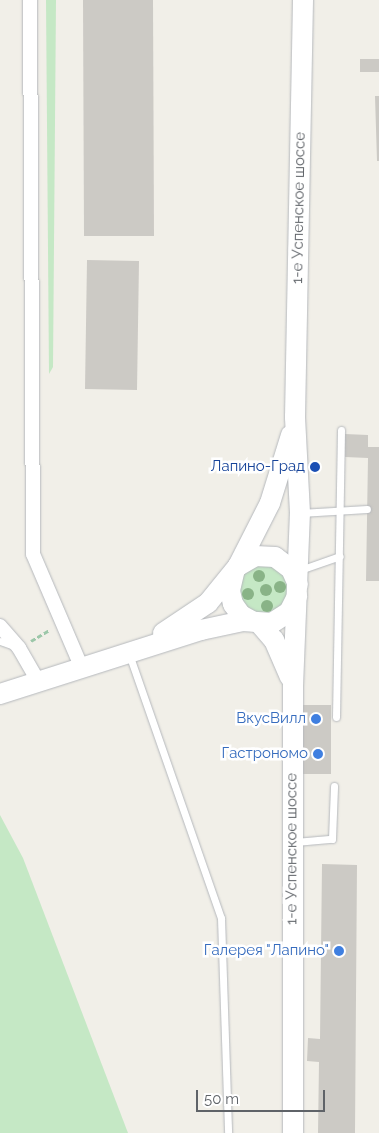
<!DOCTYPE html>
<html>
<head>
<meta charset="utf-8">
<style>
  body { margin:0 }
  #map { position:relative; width:379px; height:1133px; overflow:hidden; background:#f1efe8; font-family:Raleway,sans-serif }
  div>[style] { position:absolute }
  .green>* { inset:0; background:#c5e8c5 }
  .building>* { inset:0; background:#cccac5 }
  .path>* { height:3px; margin-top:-1.5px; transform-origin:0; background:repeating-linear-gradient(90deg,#9cc7a9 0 5px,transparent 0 7.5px) }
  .roads { filter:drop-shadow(0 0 1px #b5b8bc) drop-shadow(0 0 1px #b5b8bc) }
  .lane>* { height:7px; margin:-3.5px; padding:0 3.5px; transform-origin:3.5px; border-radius:3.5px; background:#fff }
  .street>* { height:14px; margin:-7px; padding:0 7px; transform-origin:7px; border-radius:7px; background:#fff }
  .secondary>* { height:20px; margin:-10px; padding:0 10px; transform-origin:10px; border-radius:10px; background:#fff }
  .trees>* { width:12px; height:12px; margin:-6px; border-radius:50%; background:#89b387 }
  .dots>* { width:14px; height:14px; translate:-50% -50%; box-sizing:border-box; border:2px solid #fff; border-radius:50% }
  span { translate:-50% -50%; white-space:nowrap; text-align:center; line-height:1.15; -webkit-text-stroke:5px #fff; paint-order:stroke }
  .street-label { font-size:15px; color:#5f6368 }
  .transit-label { font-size:15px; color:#164399 }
  .right { translate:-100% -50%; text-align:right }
  .shop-label { font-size:15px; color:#366cbe }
  .scale { position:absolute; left:196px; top:1090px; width:129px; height:22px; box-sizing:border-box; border:2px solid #5f6368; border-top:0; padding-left:6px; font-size:15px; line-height:18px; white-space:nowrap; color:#5f6368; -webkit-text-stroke:4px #fff; paint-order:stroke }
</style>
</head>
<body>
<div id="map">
  <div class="green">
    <i style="clip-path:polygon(46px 0,56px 0,53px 367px,49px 374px)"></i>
    <i style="clip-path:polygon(262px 562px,286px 573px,289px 598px,280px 611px,260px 616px,239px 601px,241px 575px)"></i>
    <i style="clip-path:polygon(0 815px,23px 858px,128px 1133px,0 1133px)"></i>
  </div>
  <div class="building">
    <i style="clip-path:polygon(83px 0,153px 0,154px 236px,84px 236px)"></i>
    <i style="clip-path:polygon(360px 59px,379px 59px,379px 72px,360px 72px)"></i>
    <i style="clip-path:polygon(375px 96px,379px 96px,379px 161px,377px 161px)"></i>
    <i style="clip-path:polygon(87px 260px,139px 261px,137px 390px,85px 389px)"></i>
    <i style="clip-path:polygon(345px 434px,368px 435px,368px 447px,379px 447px,379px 581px,366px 581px,368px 458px,345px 457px)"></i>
    <i style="clip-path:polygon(303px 705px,331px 705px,331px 774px,303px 774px)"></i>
    <i style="clip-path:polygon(322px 864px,357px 865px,355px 1133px,318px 1133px,319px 1062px,307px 1061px,308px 1038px,320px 1039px)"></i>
  </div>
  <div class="path">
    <i style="left:31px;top:641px;width:21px;rotate:-31deg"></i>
  </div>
  <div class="roads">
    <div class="lane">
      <i style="left:300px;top:513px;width:67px;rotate:-3.4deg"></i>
      <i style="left:300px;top:570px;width:42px;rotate:-19.3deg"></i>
      <i style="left:0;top:641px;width:15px;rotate:20deg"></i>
      <i style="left:129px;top:654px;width:280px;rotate:70.8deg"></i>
      <i style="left:221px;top:918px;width:215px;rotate:88.1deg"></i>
      <i style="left:336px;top:717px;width:287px;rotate:-89deg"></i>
      <i style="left:295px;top:842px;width:37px;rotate:-5deg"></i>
      <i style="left:332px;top:839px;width:53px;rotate:-87.8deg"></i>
    </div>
    <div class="street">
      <i style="left:30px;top:0;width:554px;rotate:89.69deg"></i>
      <i style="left:33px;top:554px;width:122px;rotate:66.8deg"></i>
      <i style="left:0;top:626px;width:29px;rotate:49deg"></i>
      <i style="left:19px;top:648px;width:38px;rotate:60deg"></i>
    </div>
    <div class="secondary">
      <i style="left:238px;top:566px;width:20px;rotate:-30deg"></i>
      <i style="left:255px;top:556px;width:20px;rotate:3deg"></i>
      <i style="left:275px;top:557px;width:20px;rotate:37deg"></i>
      <i style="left:291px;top:569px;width:17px;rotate:66deg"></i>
      <i style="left:234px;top:573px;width:18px;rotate:103deg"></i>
      <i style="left:230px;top:591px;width:13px;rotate:77deg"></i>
      <i style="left:233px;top:604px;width:14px;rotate:54deg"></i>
      <i style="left:241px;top:615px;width:13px;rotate:29deg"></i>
      <i style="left:259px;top:623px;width:23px;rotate:49deg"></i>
      <i style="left:274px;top:640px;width:40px;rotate:66.6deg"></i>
      <i style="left:163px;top:633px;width:54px;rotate:-33.7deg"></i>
      <i style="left:208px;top:603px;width:48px;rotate:-51deg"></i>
      <i style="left:238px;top:566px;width:71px;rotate:-63.1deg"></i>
      <i style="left:270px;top:503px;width:71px;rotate:-72.8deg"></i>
      <i style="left:0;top:694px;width:211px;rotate:-17.7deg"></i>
      <i style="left:201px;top:630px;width:43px;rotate:-12.1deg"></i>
      <i style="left:243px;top:621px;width:29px;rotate:4deg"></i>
      <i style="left:272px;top:623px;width:20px;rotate:-33deg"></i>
      <i style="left:289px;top:612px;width:18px;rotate:-63deg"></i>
      <i style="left:293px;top:1133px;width:447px;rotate:-90deg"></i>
      <i style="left:293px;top:686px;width:173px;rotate:-87.7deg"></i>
      <i style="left:300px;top:513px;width:96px;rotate:-93deg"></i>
      <i style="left:295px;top:417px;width:417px;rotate:-88.9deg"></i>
    </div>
  </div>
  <div class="trees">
    <i style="left:259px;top:576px"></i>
    <i style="left:280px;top:587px"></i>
    <i style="left:266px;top:590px"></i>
    <i style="left:248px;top:594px"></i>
    <i style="left:267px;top:606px"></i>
  </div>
  <div class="dots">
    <i style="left:315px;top:467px;background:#1a4fb4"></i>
    <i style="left:316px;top:719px;background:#3f7fe0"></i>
    <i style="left:318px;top:754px;background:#3f7fe0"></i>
    <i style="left:339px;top:951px;background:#3f7fe0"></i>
  </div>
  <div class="street-label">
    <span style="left:299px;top:208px;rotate:-89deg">1-е Успенское шоссе</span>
    <span style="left:292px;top:849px;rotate:-90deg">1-е Успенское шоссе</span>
  </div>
  <div class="transit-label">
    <span class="right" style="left:305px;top:467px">Лапино-Град</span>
  </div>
  <div class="shop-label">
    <span class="right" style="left:306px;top:719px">ВкусВилл</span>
    <span class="right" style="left:308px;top:754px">Гастрономо</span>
    <span class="right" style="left:329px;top:951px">Галерея "Лапино"</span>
  </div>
  <div class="scale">50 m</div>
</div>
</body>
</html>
